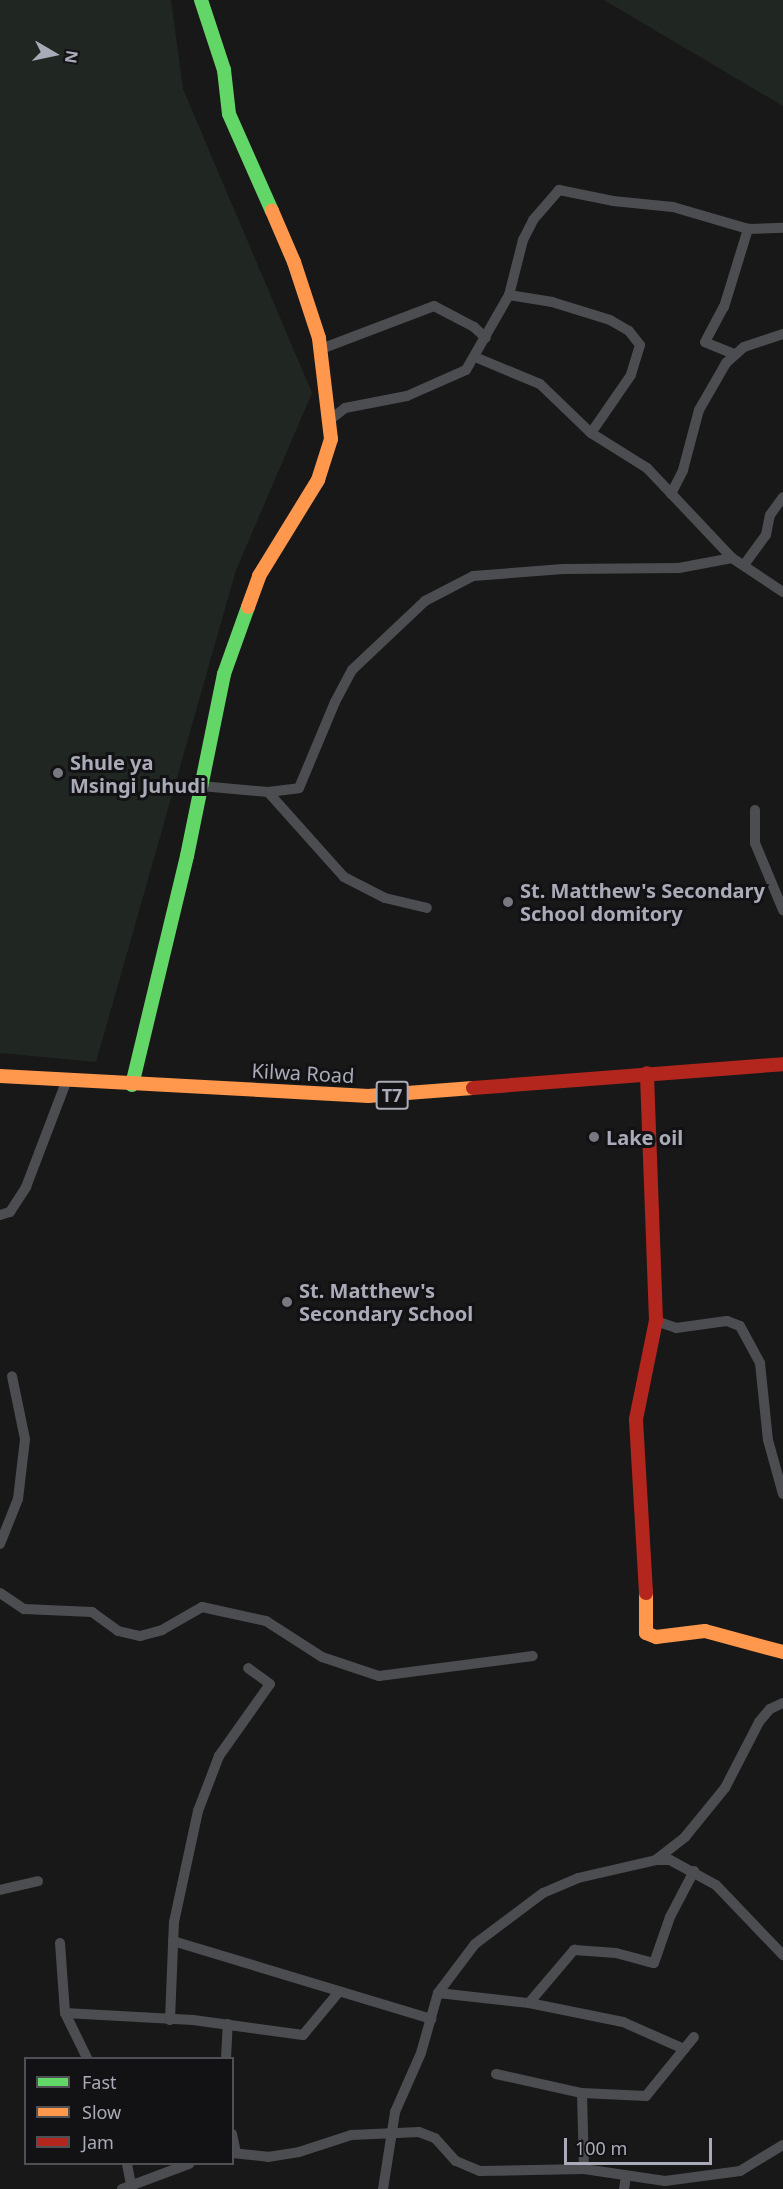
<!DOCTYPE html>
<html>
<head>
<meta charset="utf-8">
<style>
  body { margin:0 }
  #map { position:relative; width:783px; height:2189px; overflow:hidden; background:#181818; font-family:"Noto Sans",sans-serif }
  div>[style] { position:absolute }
  .green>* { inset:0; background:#202722 }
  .street>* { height:10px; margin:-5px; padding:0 5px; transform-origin:5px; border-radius:5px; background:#4c4d51 }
  .fast>* { height:14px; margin:-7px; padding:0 7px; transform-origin:7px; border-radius:7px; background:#63d668 }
  .slow>* { height:14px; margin:-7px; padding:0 7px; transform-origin:7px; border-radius:7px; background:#ff974d }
  .jam>* { height:14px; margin:-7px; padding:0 7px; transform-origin:7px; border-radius:7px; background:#b3261e }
  .dots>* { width:16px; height:16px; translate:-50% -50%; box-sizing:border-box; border:3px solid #121214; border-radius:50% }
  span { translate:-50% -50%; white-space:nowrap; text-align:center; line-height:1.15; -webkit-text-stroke:6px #121214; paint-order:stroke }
  .shield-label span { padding:2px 4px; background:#121214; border:2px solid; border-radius:4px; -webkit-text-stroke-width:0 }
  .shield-label { font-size:18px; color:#aaabb8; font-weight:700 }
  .poi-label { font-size:20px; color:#aaabb8; font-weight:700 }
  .left { translate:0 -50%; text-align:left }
  .street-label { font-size:20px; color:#aaabb8 }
  .legend { position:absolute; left:24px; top:2057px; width:210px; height:108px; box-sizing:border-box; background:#121214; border:2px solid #4f4f56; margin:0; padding:8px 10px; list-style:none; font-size:18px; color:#aaabb8 }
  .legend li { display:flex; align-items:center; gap:12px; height:30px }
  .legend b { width:30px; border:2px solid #4f4f56 }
  .north { position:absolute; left:24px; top:24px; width:60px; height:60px; -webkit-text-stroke:4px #121214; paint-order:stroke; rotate:99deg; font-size:16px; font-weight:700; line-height:24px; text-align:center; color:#aaabb8 }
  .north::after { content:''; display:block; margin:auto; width:21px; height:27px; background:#aaabb8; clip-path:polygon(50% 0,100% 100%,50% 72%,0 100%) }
  .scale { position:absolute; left:564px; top:2138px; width:148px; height:27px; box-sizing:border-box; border:3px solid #aaabb8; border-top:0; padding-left:8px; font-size:18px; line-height:21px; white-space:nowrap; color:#aaabb8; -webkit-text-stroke:4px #121214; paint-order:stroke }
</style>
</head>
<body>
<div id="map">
  <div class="green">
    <i style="clip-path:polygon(0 0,171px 0,183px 89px,312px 393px,236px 570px,96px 1062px,0 1053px)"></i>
    <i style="clip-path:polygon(604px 0,783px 0,783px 106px)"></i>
  </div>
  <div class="street">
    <i style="left:509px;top:295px;width:44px;rotate:9.2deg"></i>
    <i style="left:552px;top:302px;width:61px;rotate:17.2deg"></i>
    <i style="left:610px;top:320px;width:22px;rotate:30deg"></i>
    <i style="left:629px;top:331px;width:18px;rotate:52deg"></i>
    <i style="left:640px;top:345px;width:31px;rotate:107deg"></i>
    <i style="left:631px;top:375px;width:70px;rotate:124.6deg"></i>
    <i style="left:321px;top:349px;width:121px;rotate:-20.8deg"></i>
    <i style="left:434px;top:306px;width:45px;rotate:27.7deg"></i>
    <i style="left:474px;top:327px;width:16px;rotate:43deg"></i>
    <i style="left:734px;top:354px;width:31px;rotate:-158deg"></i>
    <i style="left:705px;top:342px;width:40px;rotate:-62deg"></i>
    <i style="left:724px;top:307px;width:82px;rotate:-72.9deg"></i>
    <i style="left:475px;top:357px;width:70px;rotate:22.6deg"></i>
    <i style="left:540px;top:384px;width:71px;rotate:43.9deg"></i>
    <i style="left:591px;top:433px;width:66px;rotate:32deg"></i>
    <i style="left:647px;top:468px;width:124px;rotate:46.6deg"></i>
    <i style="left:732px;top:558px;width:61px;rotate:33.7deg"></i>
    <i style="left:331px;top:419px;width:18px;rotate:-38deg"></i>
    <i style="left:345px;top:408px;width:63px;rotate:-11deg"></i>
    <i style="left:407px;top:396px;width:64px;rotate:-23.8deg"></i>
    <i style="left:466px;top:370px;width:86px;rotate:-60.2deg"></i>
    <i style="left:509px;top:295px;width:57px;rotate:-75.7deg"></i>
    <i style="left:523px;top:240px;width:22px;rotate:-63deg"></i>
    <i style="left:533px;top:220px;width:40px;rotate:-49deg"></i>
    <i style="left:559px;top:190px;width:55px;rotate:11.5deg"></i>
    <i style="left:613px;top:201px;width:60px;rotate:5.7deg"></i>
    <i style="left:673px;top:207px;width:78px;rotate:16.3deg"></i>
    <i style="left:748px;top:229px;width:35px;rotate:-2deg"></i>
    <i style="left:671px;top:494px;width:27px;rotate:-63deg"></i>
    <i style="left:683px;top:470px;width:62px;rotate:-75.1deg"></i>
    <i style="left:699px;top:410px;width:54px;rotate:-60.1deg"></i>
    <i style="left:726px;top:363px;width:24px;rotate:-42deg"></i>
    <i style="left:744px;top:347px;width:41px;rotate:-18.4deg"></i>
    <i style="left:744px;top:565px;width:37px;rotate:-54deg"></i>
    <i style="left:766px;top:535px;width:20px;rotate:-79deg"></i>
    <i style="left:770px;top:515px;width:22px;rotate:-54deg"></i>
    <i style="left:201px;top:786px;width:67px;rotate:5.1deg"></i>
    <i style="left:268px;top:792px;width:31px;rotate:-7deg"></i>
    <i style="left:299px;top:788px;width:93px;rotate:-67.3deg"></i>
    <i style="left:335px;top:702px;width:36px;rotate:-62deg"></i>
    <i style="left:352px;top:670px;width:100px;rotate:-43.4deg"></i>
    <i style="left:425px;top:601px;width:54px;rotate:-27.5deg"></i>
    <i style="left:473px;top:576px;width:90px;rotate:-4.4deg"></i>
    <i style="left:563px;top:569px;width:116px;rotate:-0.5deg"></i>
    <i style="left:679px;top:568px;width:54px;rotate:-10.7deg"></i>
    <i style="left:268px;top:792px;width:114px;rotate:48.2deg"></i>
    <i style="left:344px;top:877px;width:46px;rotate:27.1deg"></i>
    <i style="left:385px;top:898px;width:43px;rotate:13.4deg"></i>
    <i style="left:755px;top:810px;width:33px;rotate:90deg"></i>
    <i style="left:755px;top:843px;width:73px;rotate:67.3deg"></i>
    <i style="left:0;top:1215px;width:10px;rotate:-17deg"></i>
    <i style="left:10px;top:1212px;width:30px;rotate:-57deg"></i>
    <i style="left:26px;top:1187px;width:112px;rotate:-69.1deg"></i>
    <i style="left:656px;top:1321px;width:21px;rotate:19deg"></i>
    <i style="left:676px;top:1328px;width:51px;rotate:-7.8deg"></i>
    <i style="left:727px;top:1321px;width:14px;rotate:21deg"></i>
    <i style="left:740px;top:1326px;width:42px;rotate:61.6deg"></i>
    <i style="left:760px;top:1363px;width:77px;rotate:84.1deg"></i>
    <i style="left:768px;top:1440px;width:56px;rotate:74.5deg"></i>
    <i style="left:0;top:1544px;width:48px;rotate:-68.2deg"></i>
    <i style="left:18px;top:1499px;width:60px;rotate:-83.3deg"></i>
    <i style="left:25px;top:1439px;width:64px;rotate:-101.7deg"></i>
    <i style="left:0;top:1593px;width:29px;rotate:34deg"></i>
    <i style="left:24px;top:1609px;width:68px;rotate:2.5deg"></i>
    <i style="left:92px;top:1612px;width:32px;rotate:36deg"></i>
    <i style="left:118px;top:1631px;width:23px;rotate:13deg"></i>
    <i style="left:140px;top:1636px;width:23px;rotate:-15deg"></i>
    <i style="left:162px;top:1630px;width:46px;rotate:-29.9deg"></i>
    <i style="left:202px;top:1607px;width:66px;rotate:12.3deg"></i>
    <i style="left:266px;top:1621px;width:67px;rotate:32.7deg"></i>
    <i style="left:322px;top:1657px;width:60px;rotate:18.4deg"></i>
    <i style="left:379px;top:1676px;width:155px;rotate:-7.4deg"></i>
    <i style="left:657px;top:1859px;width:36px;rotate:-38deg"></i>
    <i style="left:685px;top:1837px;width:63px;rotate:-50.8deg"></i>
    <i style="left:725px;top:1788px;width:74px;rotate:-62.7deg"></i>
    <i style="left:759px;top:1722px;width:17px;rotate:-50deg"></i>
    <i style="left:770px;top:1709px;width:14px;rotate:-25deg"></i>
    <i style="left:0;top:1890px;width:39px;rotate:-13deg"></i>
    <i style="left:173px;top:1941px;width:270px;rotate:16.8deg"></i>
    <i style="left:60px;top:1943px;width:70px;rotate:85.9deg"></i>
    <i style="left:65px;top:2013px;width:50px;rotate:63.9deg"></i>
    <i style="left:438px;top:1993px;width:92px;rotate:6.3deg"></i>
    <i style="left:529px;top:2003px;width:96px;rotate:11.4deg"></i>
    <i style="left:623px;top:2022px;width:67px;rotate:23.9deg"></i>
    <i style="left:529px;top:2003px;width:70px;rotate:-49.7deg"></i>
    <i style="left:574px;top:1950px;width:42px;rotate:4.1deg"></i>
    <i style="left:616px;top:1953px;width:39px;rotate:15deg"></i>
    <i style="left:654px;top:1963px;width:49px;rotate:-70.8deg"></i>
    <i style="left:670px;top:1917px;width:52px;rotate:-62.4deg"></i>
    <i style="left:65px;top:2013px;width:128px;rotate:3.1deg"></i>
    <i style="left:193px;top:2020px;width:111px;rotate:7.8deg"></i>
    <i style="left:303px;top:2035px;width:55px;rotate:-50.2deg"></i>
    <i style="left:170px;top:2020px;width:98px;rotate:-87.7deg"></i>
    <i style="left:174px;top:1922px;width:114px;rotate:-77.8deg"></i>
    <i style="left:198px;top:1811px;width:59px;rotate:-69.1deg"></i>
    <i style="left:219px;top:1756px;width:88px;rotate:-54.7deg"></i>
    <i style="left:270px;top:1684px;width:27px;rotate:-144deg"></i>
    <i style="left:226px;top:2058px;width:34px;rotate:-87deg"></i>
    <i style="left:496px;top:2074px;width:88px;rotate:12.5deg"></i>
    <i style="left:582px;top:2093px;width:76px;rotate:88.5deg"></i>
    <i style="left:582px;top:2093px;width:64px;rotate:2.7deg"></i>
    <i style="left:646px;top:2096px;width:76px;rotate:-50.9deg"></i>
    <i style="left:232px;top:2134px;width:19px;rotate:78deg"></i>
    <i style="left:232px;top:2153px;width:36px;rotate:6deg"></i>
    <i style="left:268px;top:2157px;width:31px;rotate:-9deg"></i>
    <i style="left:299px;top:2152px;width:55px;rotate:-18.1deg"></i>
    <i style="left:351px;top:2135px;width:68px;rotate:-2.5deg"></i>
    <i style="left:419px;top:2132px;width:17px;rotate:21deg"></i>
    <i style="left:435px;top:2138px;width:31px;rotate:48deg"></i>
    <i style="left:456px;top:2161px;width:26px;rotate:23deg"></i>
    <i style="left:480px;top:2171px;width:104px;rotate:-1.1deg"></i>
    <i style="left:584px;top:2169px;width:82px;rotate:8.4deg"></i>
    <i style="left:665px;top:2181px;width:76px;rotate:-7.6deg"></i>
    <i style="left:740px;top:2171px;width:50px;rotate:-31.2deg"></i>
    <i style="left:127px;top:2164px;width:25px;rotate:79deg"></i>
    <i style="left:122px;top:2189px;width:72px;rotate:-20.5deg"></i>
    <i style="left:383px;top:2189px;width:78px;rotate:-81.1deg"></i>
    <i style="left:395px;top:2112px;width:64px;rotate:-66.2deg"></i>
    <i style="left:421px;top:2053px;width:62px;rotate:-74.2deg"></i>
    <i style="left:438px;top:1993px;width:61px;rotate:-52.9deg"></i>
    <i style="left:475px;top:1944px;width:85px;rotate:-36.9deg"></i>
    <i style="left:543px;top:1893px;width:38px;rotate:-23deg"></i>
    <i style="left:578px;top:1878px;width:80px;rotate:-13deg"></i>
    <i style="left:656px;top:1860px;width:14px"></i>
    <i style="left:670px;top:1860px;width:52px;rotate:28.5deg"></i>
    <i style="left:716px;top:1885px;width:97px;rotate:46.3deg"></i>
    <i style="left:624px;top:2189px;width:13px;rotate:-81deg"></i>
  </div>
  <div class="fast">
    <i style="left:201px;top:0;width:74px;rotate:71.8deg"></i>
    <i style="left:224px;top:70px;width:44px;rotate:83.5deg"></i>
    <i style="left:229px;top:114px;width:106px;rotate:66.1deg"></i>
    <i style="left:132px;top:1085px;width:236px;rotate:-76.5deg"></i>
    <i style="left:187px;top:856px;width:186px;rotate:-78.5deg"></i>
    <i style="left:224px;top:674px;width:71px;rotate:-70.3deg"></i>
  </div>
  <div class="slow">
    <i style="left:248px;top:607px;width:33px;rotate:-70deg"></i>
    <i style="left:259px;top:576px;width:113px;rotate:-58.4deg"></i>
    <i style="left:318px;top:480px;width:43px;rotate:-72.4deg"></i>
    <i style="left:331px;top:439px;width:102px;rotate:-96.8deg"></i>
    <i style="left:319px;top:338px;width:80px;rotate:-108.2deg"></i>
    <i style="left:294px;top:262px;width:56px;rotate:-113.3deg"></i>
    <i style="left:0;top:1076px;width:369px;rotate:3.1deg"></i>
    <i style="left:368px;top:1096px;width:105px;rotate:-4.4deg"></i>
    <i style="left:646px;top:1593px;width:40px;rotate:90deg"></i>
    <i style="left:646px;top:1633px;width:11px;rotate:22deg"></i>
    <i style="left:656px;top:1637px;width:49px;rotate:-7deg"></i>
    <i style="left:705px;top:1631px;width:81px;rotate:15.1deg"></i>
  </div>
  <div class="jam">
    <i style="left:473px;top:1088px;width:311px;rotate:-4.4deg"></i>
    <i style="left:646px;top:1593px;width:174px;rotate:-93.3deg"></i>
    <i style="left:636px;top:1419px;width:100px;rotate:-78.5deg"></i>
    <i style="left:656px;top:1321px;width:248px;rotate:-92.1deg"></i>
  </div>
  <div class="dots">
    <i style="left:58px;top:773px;background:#777880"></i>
    <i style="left:508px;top:902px;background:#777880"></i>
    <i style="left:594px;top:1137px;background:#777880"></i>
    <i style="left:287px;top:1302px;background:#777880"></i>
  </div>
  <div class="shield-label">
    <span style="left:392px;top:1095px">T7</span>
  </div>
  <div class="poi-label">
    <span class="left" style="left:70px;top:774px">Shule ya<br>Msingi Juhudi</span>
    <span class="left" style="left:520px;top:902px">St. Matthew's Secondary<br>School domitory</span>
    <span class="left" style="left:606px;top:1137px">Lake oil</span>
    <span class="left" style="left:299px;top:1302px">St. Matthew's<br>Secondary School</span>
  </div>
  <div class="street-label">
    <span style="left:303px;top:1073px;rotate:3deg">Kilwa Road</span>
  </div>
  <ul class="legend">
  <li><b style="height:8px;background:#63d668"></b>Fast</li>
  <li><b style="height:8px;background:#ff974d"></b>Slow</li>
  <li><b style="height:8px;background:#b3261e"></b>Jam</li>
  </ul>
  <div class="north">N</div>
  <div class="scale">100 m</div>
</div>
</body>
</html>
